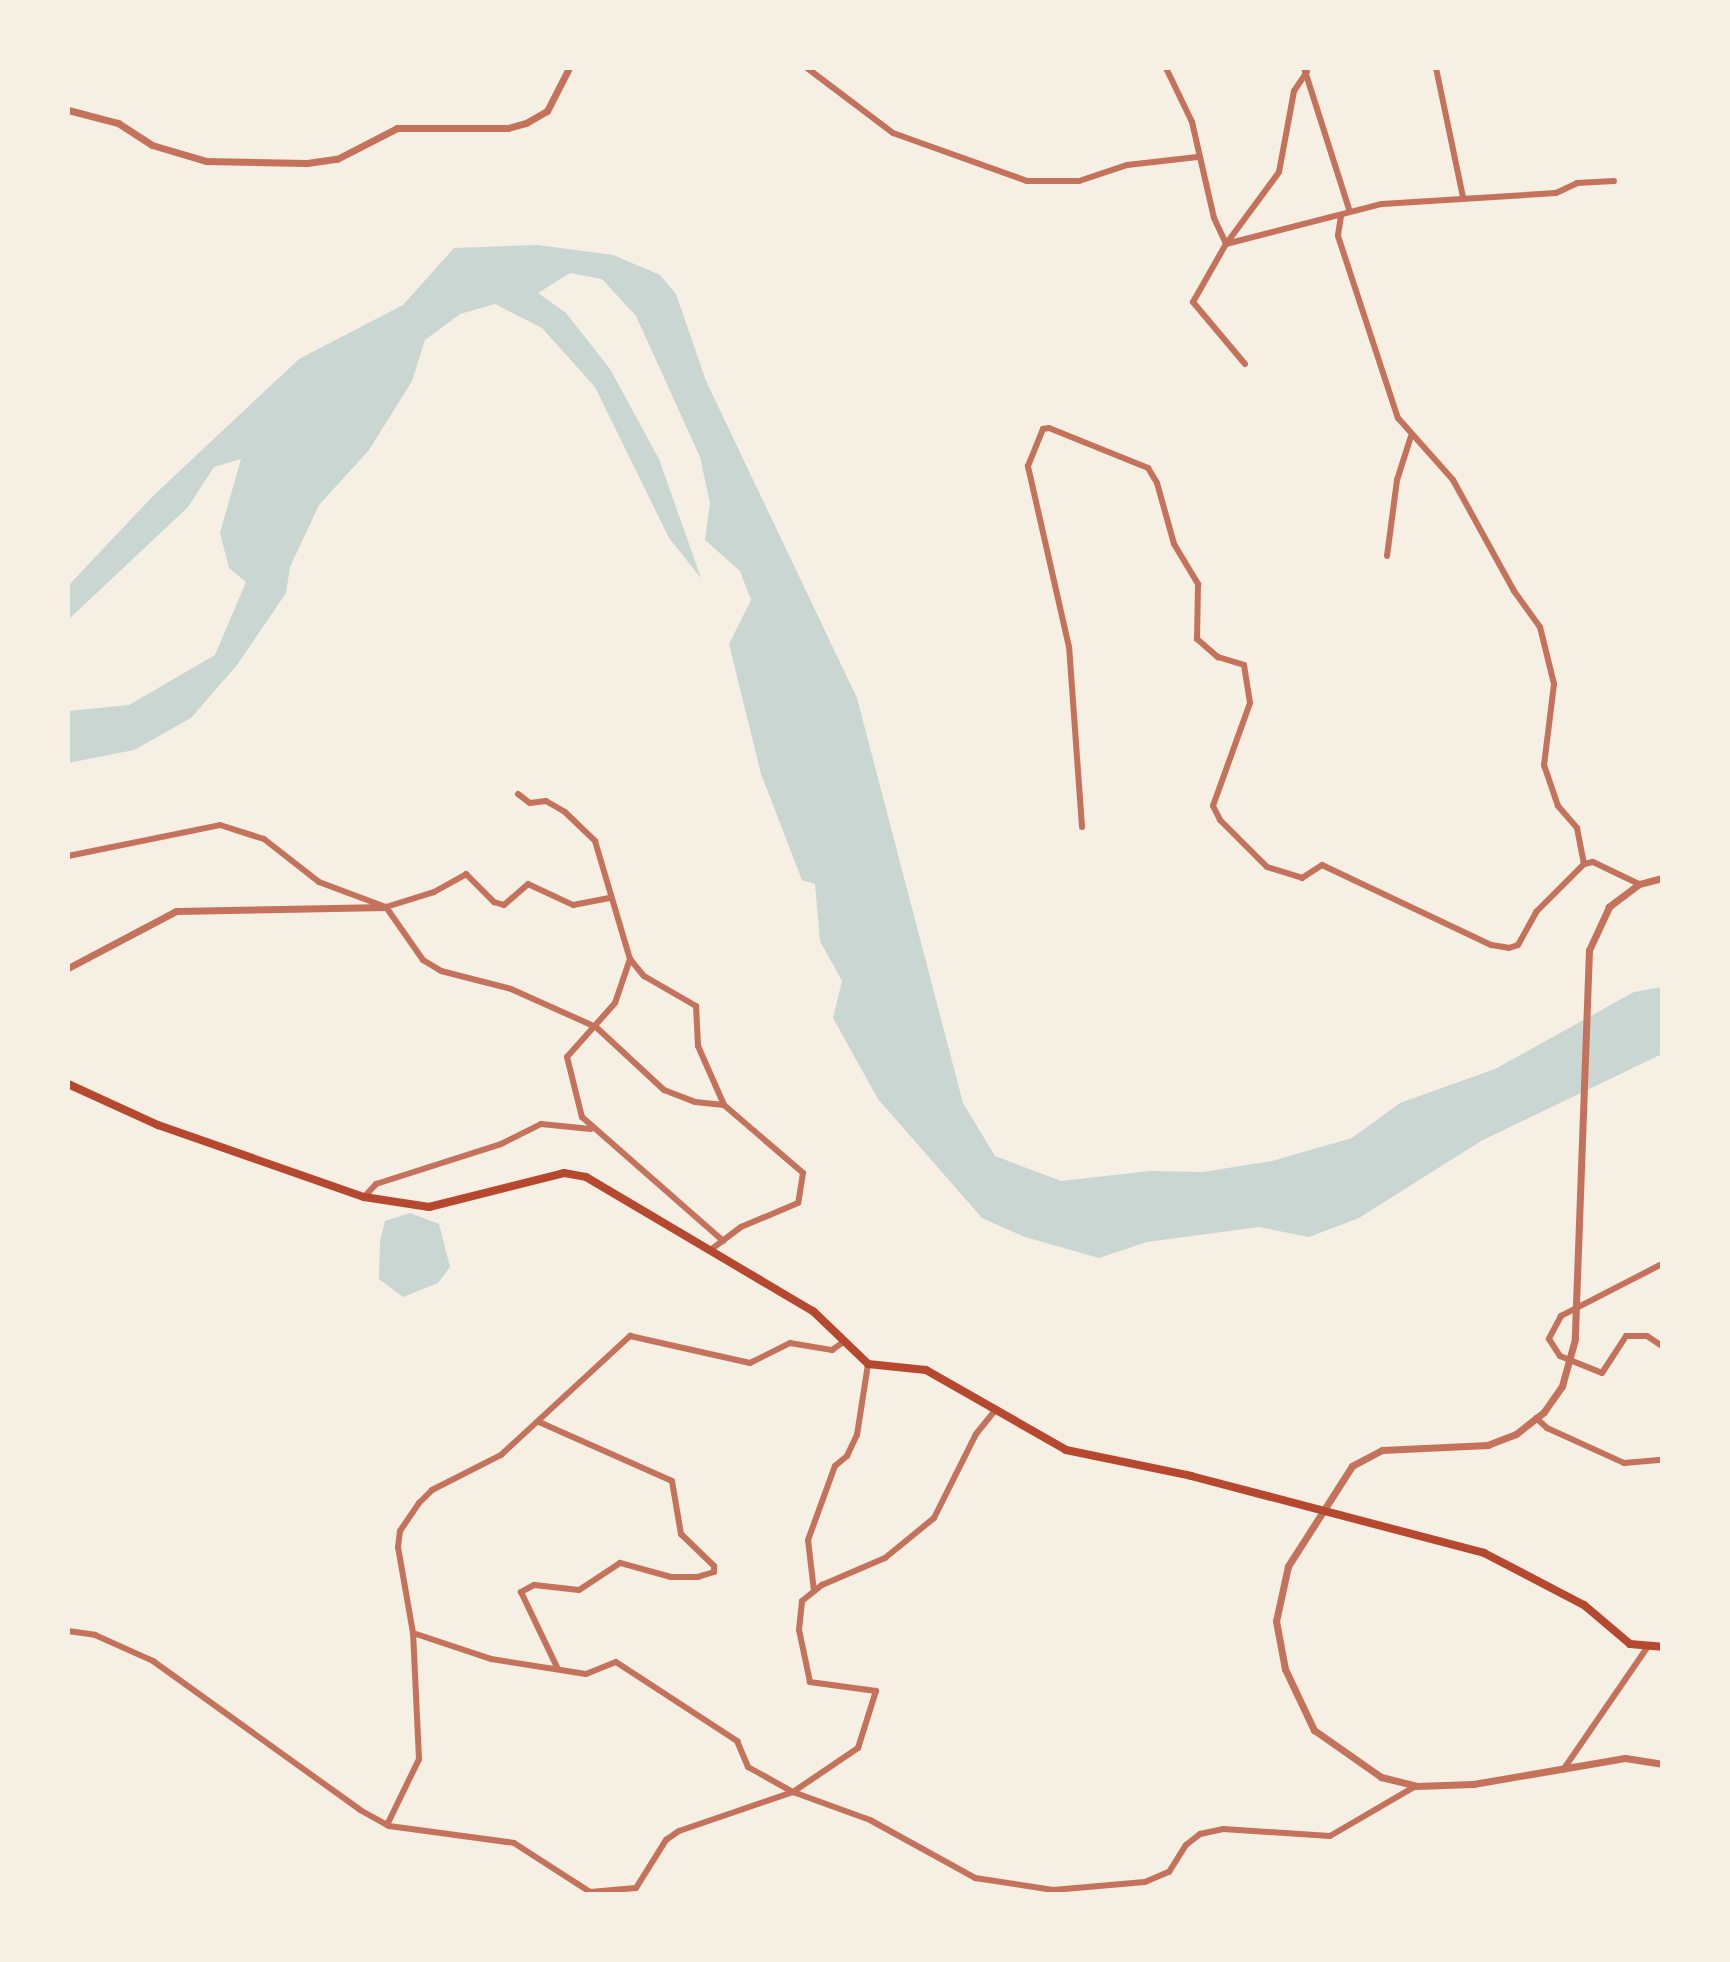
<!DOCTYPE html>
<html>
<head>
<meta charset="utf-8">
<style>
  body { margin:0 }
  #map { position:relative; width:1730px; height:1962px; overflow:hidden; background:#f6efe4; font-family:"Fira Sans",sans-serif }
  div>[style] { position:absolute }
  .water>* { inset:0; background:#c9d6d2 }
  .minor>* { height:6px; margin:-3px; padding:0 3px; transform-origin:3px; border-radius:3px; background:#c5725c }
  .tertiary>* { height:7px; margin:-3.5px; padding:0 3.5px; transform-origin:3.5px; border-radius:3.5px; background:#c5725c }
  .secondary>* { height:8px; margin:-4px; padding:0 4px; transform-origin:4px; border-radius:4px; background:#b5482f }
  span { translate:-50% -50%; white-space:nowrap; text-align:center; line-height:1.15; -webkit-text-stroke:7px #f6efe4; paint-order:stroke }
  .frame { position:absolute; inset:0; border:70px solid #f6efe4; pointer-events:none }
</style>
</head>
<body>
<div id="map">
  <div class="water">
    <i style="clip-path:polygon(538px 245px,613px 255px,660px 275px,676px 294px,706px 381px,857px 698px,963px 1103px,995px 1156px,1061px 1181px,1150px 1171px,1203px 1172px,1272px 1161px,1352px 1138px,1400px 1103px,1495px 1069px,1634px 992px,1662px 987px,1662px 1054px,1481px 1141px,1359px 1218px,1309px 1237px,1259px 1227px,1147px 1242px,1099px 1258px,1025px 1237px,982px 1218px,878px 1099px,833px 1018px,842px 981px,820px 941px,815px 884px,802px 880px,761px 774px,729px 644px,751px 600px,740px 571px,705px 540px,710px 503px,700px 457px,636px 316px,602px 279px,570px 273px,538px 293px,566px 313px,610px 369px,659px 459px,701px 578px,669px 538px,595px 387px,542px 328px,495px 304px,460px 314px,425px 340px,412px 381px,369px 450px,319px 505px,290px 567px,286px 593px,237px 665px,191px 718px,134px 750px,68px 763px,68px 711px,129px 705px,215px 655px,246px 582px,229px 568px,220px 533px,241px 459px,214px 467px,188px 507px,68px 620px,68px 586px,152px 497px,299px 359px,403px 305px,454px 248px)"></i>
    <i style="clip-path:polygon(410px 1213px,439px 1224px,450px 1267px,438px 1283px,403px 1297px,379px 1279px,380px 1241px,385px 1221px)"></i>
  </div>
  <div class="minor">
    <i style="left:807px;top:68px;width:108px;rotate:37.1deg"></i>
    <i style="left:893px;top:133px;width:142px;rotate:19.7deg"></i>
    <i style="left:1027px;top:181px;width:52px"></i>
    <i style="left:1079px;top:181px;width:51px;rotate:-18.4deg"></i>
    <i style="left:1127px;top:165px;width:71px;rotate:-6.4deg"></i>
    <i style="left:1166px;top:68px;width:60px;rotate:64.3deg"></i>
    <i style="left:1192px;top:122px;width:98px;rotate:77.1deg"></i>
    <i style="left:1214px;top:218px;width:29px;rotate:65deg"></i>
    <i style="left:1304px;top:68px;width:148px;rotate:72.3deg"></i>
    <i style="left:1436px;top:68px;width:132px;rotate:78.2deg"></i>
    <i style="left:1341px;top:216px;width:20px;rotate:99deg"></i>
    <i style="left:1338px;top:236px;width:192px;rotate:71.8deg"></i>
    <i style="left:1398px;top:418px;width:83px;rotate:48.4deg"></i>
    <i style="left:1453px;top:480px;width:127px;rotate:61.2deg"></i>
    <i style="left:1514px;top:591px;width:44px;rotate:54.2deg"></i>
    <i style="left:1540px;top:627px;width:59px;rotate:76.2deg"></i>
    <i style="left:1554px;top:684px;width:82px;rotate:97deg"></i>
    <i style="left:1544px;top:765px;width:43px;rotate:71.1deg"></i>
    <i style="left:1558px;top:806px;width:29px;rotate:49deg"></i>
    <i style="left:1577px;top:828px;width:37px;rotate:79deg"></i>
    <i style="left:1226px;top:244px;width:161px;rotate:-14.4deg"></i>
    <i style="left:1382px;top:204px;width:174px;rotate:-3.6deg"></i>
    <i style="left:1556px;top:193px;width:23px;rotate:-25deg"></i>
    <i style="left:1577px;top:183px;width:37px;rotate:-3deg"></i>
    <i style="left:1245px;top:364px;width:81px;rotate:-130deg"></i>
    <i style="left:1193px;top:302px;width:67px;rotate:-60.4deg"></i>
    <i style="left:1226px;top:244px;width:89px;rotate:-53.6deg"></i>
    <i style="left:1279px;top:172px;width:82px;rotate:-79.5deg"></i>
    <i style="left:1294px;top:91px;width:23px;rotate:-56deg"></i>
    <i style="left:1387px;top:556px;width:77px;rotate:-82.5deg"></i>
    <i style="left:1397px;top:480px;width:46px;rotate:-72.3deg"></i>
    <i style="left:518px;top:794px;width:15px;rotate:37deg"></i>
    <i style="left:530px;top:803px;width:16px;rotate:-7deg"></i>
    <i style="left:546px;top:801px;width:22px;rotate:30deg"></i>
    <i style="left:565px;top:812px;width:42px;rotate:44deg"></i>
    <i style="left:595px;top:841px;width:123px;rotate:73.5deg"></i>
    <i style="left:630px;top:959px;width:22px;rotate:51deg"></i>
    <i style="left:644px;top:976px;width:60px;rotate:30deg"></i>
    <i style="left:696px;top:1006px;width:40px;rotate:87.1deg"></i>
    <i style="left:698px;top:1046px;width:64px;rotate:66.2deg"></i>
    <i style="left:724px;top:1105px;width:104px;rotate:40.7deg"></i>
    <i style="left:803px;top:1173px;width:30px;rotate:99deg"></i>
    <i style="left:798px;top:1203px;width:62px;rotate:157.2deg"></i>
    <i style="left:741px;top:1227px;width:39px;rotate:143deg"></i>
    <i style="left:1082px;top:827px;width:180px;rotate:-94.1deg"></i>
    <i style="left:1069px;top:647px;width:186px;rotate:-102.8deg"></i>
    <i style="left:1028px;top:466px;width:40px;rotate:-68deg"></i>
    <i style="left:1043px;top:429px;width:6px;rotate:-9deg"></i>
    <i style="left:1049px;top:428px;width:107px;rotate:22deg"></i>
    <i style="left:1148px;top:468px;width:17px;rotate:59deg"></i>
    <i style="left:1157px;top:483px;width:63px;rotate:74.4deg"></i>
    <i style="left:1174px;top:544px;width:47px;rotate:59deg"></i>
    <i style="left:1198px;top:584px;width:55px;rotate:91deg"></i>
    <i style="left:1197px;top:639px;width:28px;rotate:41deg"></i>
    <i style="left:1218px;top:657px;width:27px;rotate:17deg"></i>
    <i style="left:1244px;top:665px;width:38px;rotate:81deg"></i>
    <i style="left:1250px;top:703px;width:109px;rotate:109.8deg"></i>
    <i style="left:1213px;top:806px;width:16px;rotate:63deg"></i>
    <i style="left:1220px;top:820px;width:66px;rotate:45deg"></i>
    <i style="left:1267px;top:867px;width:37px;rotate:17deg"></i>
    <i style="left:1302px;top:878px;width:24px;rotate:-33deg"></i>
    <i style="left:1322px;top:865px;width:187px;rotate:25.3deg"></i>
    <i style="left:1491px;top:945px;width:18px;rotate:9deg"></i>
    <i style="left:1509px;top:948px;width:9px;rotate:-18deg"></i>
    <i style="left:1518px;top:945px;width:38px;rotate:-61deg"></i>
    <i style="left:1536px;top:912px;width:68px;rotate:-45deg"></i>
    <i style="left:1584px;top:864px;width:9px;rotate:-13deg"></i>
    <i style="left:1593px;top:862px;width:51px;rotate:25.6deg"></i>
    <i style="left:68px;top:856px;width:155px;rotate:-11.5deg"></i>
    <i style="left:220px;top:825px;width:46px;rotate:17.7deg"></i>
    <i style="left:264px;top:839px;width:70px;rotate:38deg"></i>
    <i style="left:319px;top:882px;width:72px;rotate:20.5deg"></i>
    <i style="left:386px;top:907px;width:50px;rotate:-17.4deg"></i>
    <i style="left:434px;top:892px;width:37px;rotate:-29deg"></i>
    <i style="left:466px;top:874px;width:40px;rotate:45deg"></i>
    <i style="left:494px;top:902px;width:10px;rotate:17deg"></i>
    <i style="left:504px;top:905px;width:32px;rotate:-41deg"></i>
    <i style="left:528px;top:884px;width:50px;rotate:25deg"></i>
    <i style="left:573px;top:905px;width:37px;rotate:-11deg"></i>
    <i style="left:386px;top:907px;width:65px;rotate:55.1deg"></i>
    <i style="left:423px;top:960px;width:21px;rotate:31deg"></i>
    <i style="left:441px;top:971px;width:72px;rotate:14.4deg"></i>
    <i style="left:511px;top:989px;width:93px;rotate:24.1deg"></i>
    <i style="left:596px;top:1027px;width:93px;rotate:42.8deg"></i>
    <i style="left:664px;top:1090px;width:33px;rotate:21deg"></i>
    <i style="left:695px;top:1102px;width:29px;rotate:6deg"></i>
    <i style="left:630px;top:959px;width:46px;rotate:108.8deg"></i>
    <i style="left:615px;top:1003px;width:72px;rotate:131.6deg"></i>
    <i style="left:567px;top:1057px;width:62px;rotate:76deg"></i>
    <i style="left:582px;top:1117px;width:188px;rotate:41.3deg"></i>
    <i style="left:364px;top:1197px;width:18px;rotate:-47deg"></i>
    <i style="left:376px;top:1184px;width:131px;rotate:-17.7deg"></i>
    <i style="left:501px;top:1144px;width:45px;rotate:-26.6deg"></i>
    <i style="left:541px;top:1124px;width:50px;rotate:5.7deg"></i>
    <i style="left:1662px;top:1264px;width:114px;rotate:152.8deg"></i>
    <i style="left:1561px;top:1316px;width:26px;rotate:118deg"></i>
    <i style="left:1549px;top:1339px;width:20px;rotate:57deg"></i>
    <i style="left:1560px;top:1356px;width:45px;rotate:22deg"></i>
    <i style="left:1602px;top:1373px;width:44px;rotate:-57deg"></i>
    <i style="left:1626px;top:1336px;width:21px"></i>
    <i style="left:1647px;top:1336px;width:18px;rotate:34deg"></i>
    <i style="left:1536px;top:1418px;width:15px;rotate:42deg"></i>
    <i style="left:1547px;top:1428px;width:85px;rotate:24.4deg"></i>
    <i style="left:1624px;top:1463px;width:38px;rotate:-5deg"></i>
    <i style="left:539px;top:1422px;width:145px;rotate:23.9deg"></i>
    <i style="left:672px;top:1481px;width:54px;rotate:80.4deg"></i>
    <i style="left:681px;top:1534px;width:46px;rotate:44.1deg"></i>
    <i style="left:714px;top:1566px;width:6px;rotate:90deg"></i>
    <i style="left:714px;top:1572px;width:17px;rotate:163deg"></i>
    <i style="left:698px;top:1577px;width:27px;rotate:180deg"></i>
    <i style="left:671px;top:1577px;width:53px;rotate:-164.6deg"></i>
    <i style="left:620px;top:1563px;width:49px;rotate:146.6deg"></i>
    <i style="left:579px;top:1590px;width:45px;rotate:-173.7deg"></i>
    <i style="left:534px;top:1585px;width:15px;rotate:152deg"></i>
    <i style="left:521px;top:1592px;width:83px;rotate:64.4deg"></i>
    <i style="left:814px;top:1591px;width:51px;rotate:-96.7deg"></i>
    <i style="left:808px;top:1540px;width:79px;rotate:-70deg"></i>
    <i style="left:835px;top:1466px;width:16px;rotate:-40deg"></i>
    <i style="left:847px;top:1456px;width:23px;rotate:-65deg"></i>
    <i style="left:857px;top:1435px;width:72px;rotate:-81.2deg"></i>
    <i style="left:68px;top:1631px;width:27px;rotate:8deg"></i>
    <i style="left:95px;top:1635px;width:64px;rotate:24.1deg"></i>
    <i style="left:153px;top:1661px;width:255px;rotate:35.7deg"></i>
    <i style="left:360px;top:1810px;width:33px;rotate:29deg"></i>
    <i style="left:389px;top:1826px;width:126px;rotate:7.7deg"></i>
    <i style="left:514px;top:1843px;width:90px;rotate:32.8deg"></i>
    <i style="left:590px;top:1892px;width:46px;rotate:-5deg"></i>
    <i style="left:636px;top:1888px;width:57px;rotate:-58deg"></i>
    <i style="left:666px;top:1840px;width:16px;rotate:-35deg"></i>
    <i style="left:679px;top:1831px;width:120px;rotate:-18.9deg"></i>
    <i style="left:793px;top:1792px;width:78px;rotate:-34.1deg"></i>
    <i style="left:858px;top:1748px;width:60px;rotate:-72.5deg"></i>
    <i style="left:876px;top:1691px;width:67px;rotate:-172.2deg"></i>
    <i style="left:810px;top:1682px;width:53px;rotate:-101.9deg"></i>
    <i style="left:799px;top:1630px;width:29px;rotate:-84deg"></i>
    <i style="left:802px;top:1601px;width:26px;rotate:-39deg"></i>
    <i style="left:822px;top:1585px;width:69px;rotate:-23.2deg"></i>
    <i style="left:885px;top:1558px;width:63px;rotate:-39.2deg"></i>
    <i style="left:934px;top:1518px;width:94px;rotate:-63.4deg"></i>
    <i style="left:976px;top:1434px;width:32px;rotate:-51deg"></i>
    <i style="left:413px;top:1633px;width:82px;rotate:18.4deg"></i>
    <i style="left:491px;top:1659px;width:96px;rotate:9deg"></i>
    <i style="left:586px;top:1674px;width:32px;rotate:-22deg"></i>
    <i style="left:616px;top:1662px;width:145px;rotate:33.1deg"></i>
    <i style="left:737px;top:1741px;width:28px;rotate:67deg"></i>
    <i style="left:748px;top:1767px;width:51px;rotate:29.1deg"></i>
    <i style="left:793px;top:1792px;width:82px;rotate:20deg"></i>
    <i style="left:870px;top:1820px;width:120px;rotate:28.9deg"></i>
    <i style="left:975px;top:1878px;width:79px;rotate:8.7deg"></i>
    <i style="left:1053px;top:1890px;width:92px;rotate:-5deg"></i>
    <i style="left:1145px;top:1882px;width:26px;rotate:-23deg"></i>
    <i style="left:1169px;top:1872px;width:32px;rotate:-58deg"></i>
    <i style="left:1186px;top:1845px;width:18px;rotate:-38deg"></i>
    <i style="left:1200px;top:1834px;width:24px;rotate:-12deg"></i>
    <i style="left:1223px;top:1829px;width:107px;rotate:3.7deg"></i>
    <i style="left:1330px;top:1836px;width:99px;rotate:-30.2deg"></i>
    <i style="left:1563px;top:1770px;width:148px;rotate:-55.5deg"></i>
    <i style="left:387px;top:1825px;width:73px;rotate:-64.1deg"></i>
    <i style="left:419px;top:1759px;width:126px;rotate:-92.7deg"></i>
    <i style="left:413px;top:1633px;width:87px;rotate:-99.9deg"></i>
    <i style="left:398px;top:1547px;width:16px;rotate:-83deg"></i>
    <i style="left:400px;top:1531px;width:34px;rotate:-56deg"></i>
    <i style="left:419px;top:1503px;width:18px;rotate:-45deg"></i>
    <i style="left:432px;top:1490px;width:77px;rotate:-26.9deg"></i>
    <i style="left:501px;top:1455px;width:176px;rotate:-42.7deg"></i>
    <i style="left:630px;top:1336px;width:123px;rotate:12.7deg"></i>
    <i style="left:750px;top:1363px;width:45px;rotate:-26.6deg"></i>
    <i style="left:790px;top:1343px;width:43px;rotate:9.5deg"></i>
    <i style="left:832px;top:1350px;width:12px;rotate:-35deg"></i>
  </div>
  <div class="tertiary">
    <i style="left:68px;top:110px;width:52px;rotate:14.6deg"></i>
    <i style="left:118px;top:123px;width:40px;rotate:32.9deg"></i>
    <i style="left:152px;top:145px;width:56px;rotate:16.5deg"></i>
    <i style="left:206px;top:161px;width:101px;rotate:1.1deg"></i>
    <i style="left:307px;top:163px;width:30px;rotate:-8deg"></i>
    <i style="left:337px;top:159px;width:68px;rotate:-27.3deg"></i>
    <i style="left:397px;top:128px;width:111px"></i>
    <i style="left:508px;top:128px;width:19px;rotate:-16deg"></i>
    <i style="left:526px;top:123px;width:24px;rotate:-30deg"></i>
    <i style="left:547px;top:111px;width:48px;rotate:-62.9deg"></i>
    <i style="left:1662px;top:878px;width:24px;rotate:165deg"></i>
    <i style="left:1639px;top:884px;width:38px;rotate:143deg"></i>
    <i style="left:1609px;top:907px;width:47px;rotate:114.9deg"></i>
    <i style="left:1589px;top:950px;width:389px;rotate:92.1deg"></i>
    <i style="left:1575px;top:1339px;width:49px;rotate:105.5deg"></i>
    <i style="left:1562px;top:1386px;width:32px;rotate:125deg"></i>
    <i style="left:1544px;top:1412px;width:36px;rotate:142deg"></i>
    <i style="left:1516px;top:1434px;width:30px;rotate:159deg"></i>
    <i style="left:1488px;top:1445px;width:106px;rotate:177.3deg"></i>
    <i style="left:1382px;top:1450px;width:34px;rotate:152deg"></i>
    <i style="left:1352px;top:1466px;width:119px;rotate:122.6deg"></i>
    <i style="left:1288px;top:1566px;width:56px;rotate:102.3deg"></i>
    <i style="left:1276px;top:1621px;width:49px;rotate:79.4deg"></i>
    <i style="left:1285px;top:1669px;width:68px;rotate:64.6deg"></i>
    <i style="left:1314px;top:1730px;width:82px;rotate:35deg"></i>
    <i style="left:1381px;top:1777px;width:36px;rotate:14deg"></i>
    <i style="left:1416px;top:1786px;width:57px;rotate:-2deg"></i>
    <i style="left:1473px;top:1784px;width:154px;rotate:-9.7deg"></i>
    <i style="left:1625px;top:1758px;width:37px;rotate:9deg"></i>
    <i style="left:68px;top:968px;width:122px;rotate:-27.8deg"></i>
    <i style="left:176px;top:911px;width:210px;rotate:-1.1deg"></i>
  </div>
  <div class="secondary">
    <i style="left:68px;top:1084px;width:99px;rotate:24.5deg"></i>
    <i style="left:158px;top:1125px;width:218px;rotate:19.3deg"></i>
    <i style="left:364px;top:1197px;width:66px;rotate:8.7deg"></i>
    <i style="left:429px;top:1207px;width:139px;rotate:-14.1deg"></i>
    <i style="left:564px;top:1173px;width:22px;rotate:10deg"></i>
    <i style="left:586px;top:1177px;width:264px;rotate:30.6deg"></i>
    <i style="left:813px;top:1311px;width:76px;rotate:43.9deg"></i>
    <i style="left:868px;top:1364px;width:58px;rotate:5.9deg"></i>
    <i style="left:926px;top:1370px;width:161px;rotate:29.7deg"></i>
    <i style="left:1066px;top:1450px;width:128px;rotate:11.7deg"></i>
    <i style="left:1191px;top:1476px;width:303px;rotate:14.7deg"></i>
    <i style="left:1484px;top:1553px;width:113px;rotate:27.5deg"></i>
    <i style="left:1584px;top:1605px;width:60px;rotate:40.3deg"></i>
    <i style="left:1630px;top:1644px;width:32px;rotate:5deg"></i>
  </div>
  <div class="frame"></div>
</div>
</body>
</html>
